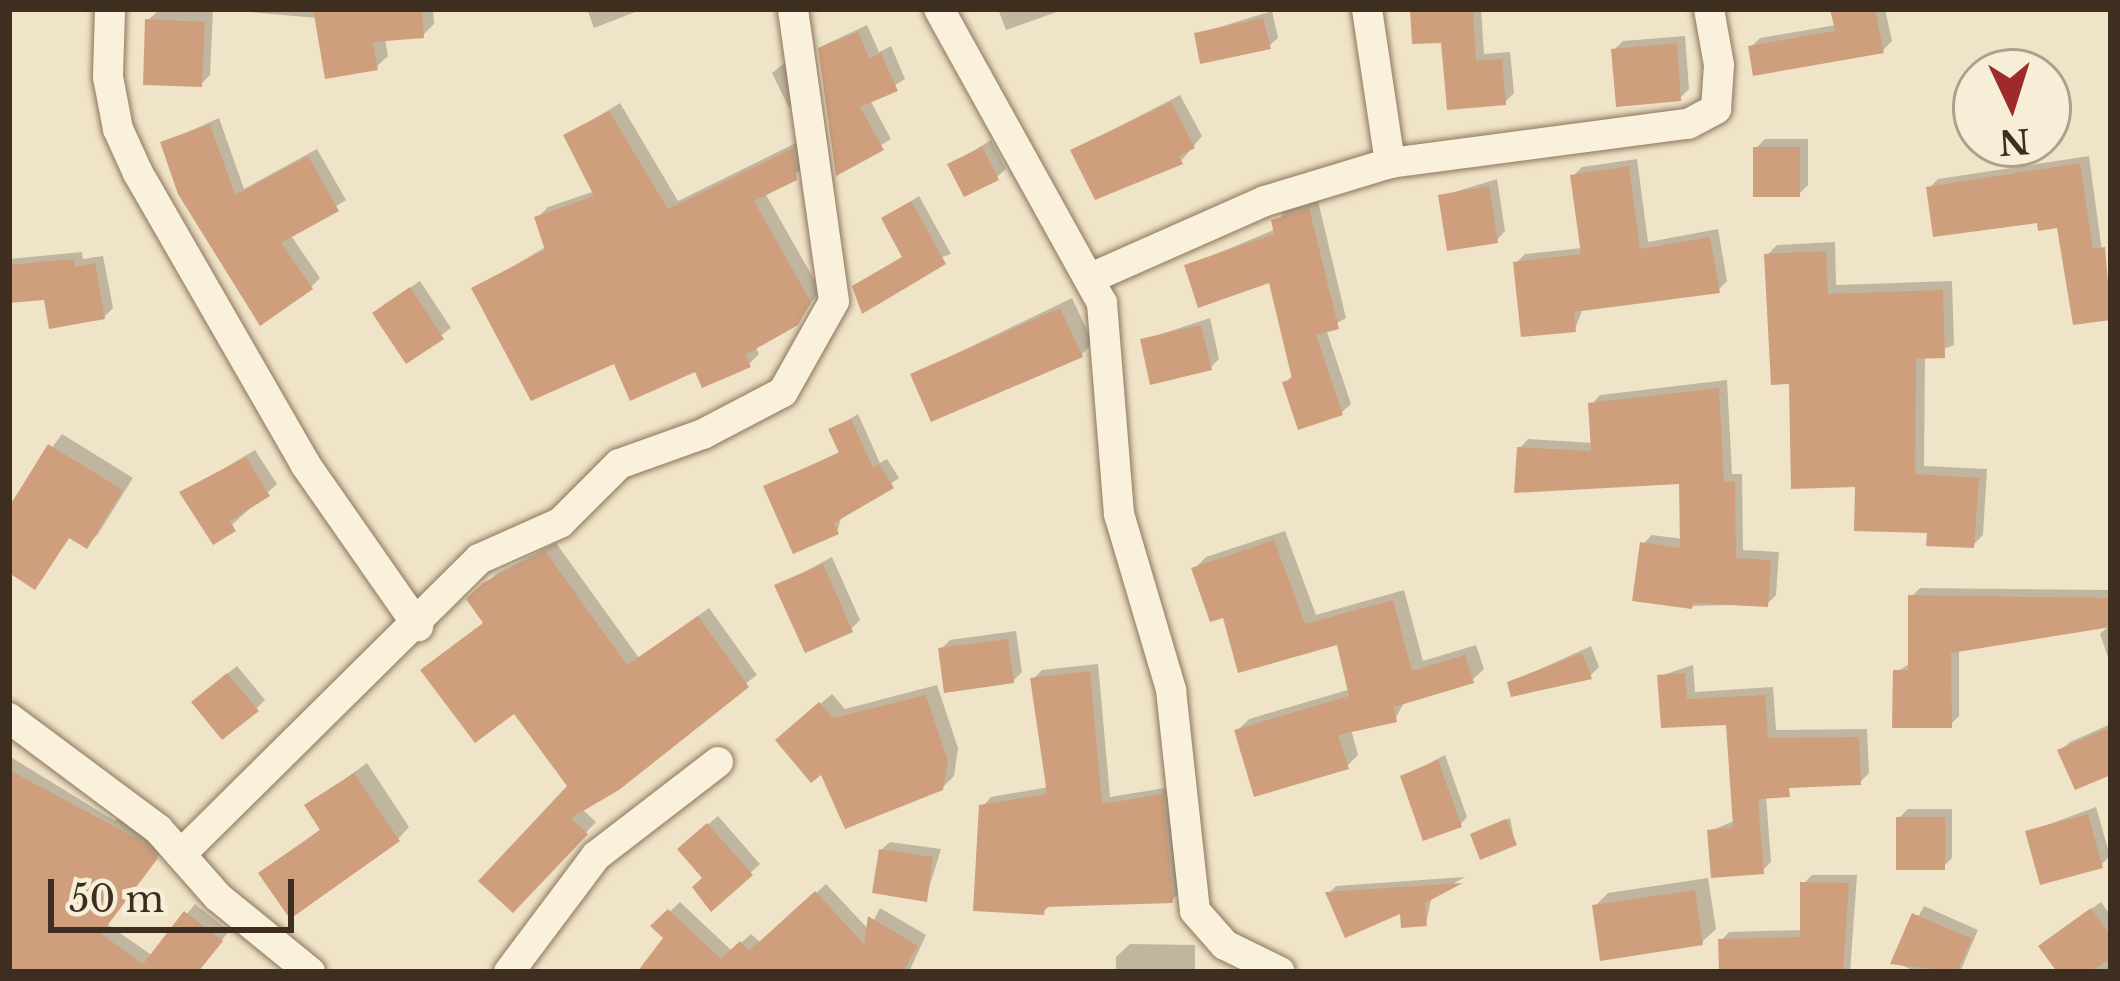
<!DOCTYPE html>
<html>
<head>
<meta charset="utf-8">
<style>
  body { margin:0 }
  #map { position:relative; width:2120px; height:981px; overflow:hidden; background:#f0e4c8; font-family:"Libre Baskerville",serif }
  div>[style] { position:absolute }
  .shadow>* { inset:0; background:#0003 }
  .building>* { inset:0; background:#cf9f7d }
  .roads { filter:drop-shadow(0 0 3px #8d765c) drop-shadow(0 0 3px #8d765c) }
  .minor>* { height:30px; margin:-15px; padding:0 15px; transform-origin:15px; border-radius:15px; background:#faf1dc }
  span { translate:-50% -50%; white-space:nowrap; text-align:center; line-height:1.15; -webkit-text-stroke:10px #f7eed8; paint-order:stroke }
  .frame { position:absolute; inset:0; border:12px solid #3d2e20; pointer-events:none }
  .north { position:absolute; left:1952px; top:48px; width:120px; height:120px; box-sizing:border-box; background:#f7eed8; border:3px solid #ada18e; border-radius:50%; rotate:176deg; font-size:33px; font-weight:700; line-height:48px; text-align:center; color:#3d2e20 }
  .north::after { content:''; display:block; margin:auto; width:42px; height:54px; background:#9e2a2b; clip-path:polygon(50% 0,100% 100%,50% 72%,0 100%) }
  .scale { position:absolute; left:48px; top:879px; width:246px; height:54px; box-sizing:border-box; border:6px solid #3d2e20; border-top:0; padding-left:15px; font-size:36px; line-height:42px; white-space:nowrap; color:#3d2e20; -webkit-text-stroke:9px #f7eed8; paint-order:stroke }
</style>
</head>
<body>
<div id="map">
  <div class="shadow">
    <i style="clip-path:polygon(213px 9px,210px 75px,201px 84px,148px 20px,157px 12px)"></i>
    <i style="clip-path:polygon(215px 9px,433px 9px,434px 24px,423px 35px,385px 38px,388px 56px,376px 67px,317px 18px)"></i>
    <i style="clip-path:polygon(587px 9px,643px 9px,594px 28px)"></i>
    <i style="clip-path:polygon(998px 9px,1065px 9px,1006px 30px)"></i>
    <i style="clip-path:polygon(1413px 9px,1481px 9px,1484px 54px,1510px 52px,1514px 93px,1505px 102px)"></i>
    <i style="clip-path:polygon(1833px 9px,1885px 9px,1892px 41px,1883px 50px,1751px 47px,1760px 38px,1836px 25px)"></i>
    <i style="clip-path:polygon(1272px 11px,1278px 38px,1269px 46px,1197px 34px)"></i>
    <i style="clip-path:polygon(867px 25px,879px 52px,891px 46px,905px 79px,870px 100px,891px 139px,839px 171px,822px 46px)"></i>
    <i style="clip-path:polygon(1685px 36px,1689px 89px,1680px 98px,1614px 50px,1623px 41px)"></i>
    <i style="clip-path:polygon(790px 59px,795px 101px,789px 108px,772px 73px)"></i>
    <i style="clip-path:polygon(1180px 95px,1202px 136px,1181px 161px,1074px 150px)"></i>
    <i style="clip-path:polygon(620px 103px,678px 201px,802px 140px,806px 167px,765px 193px,820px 290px,797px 322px,755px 345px,759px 354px,749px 364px,615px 361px,475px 289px,547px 246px,538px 217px,548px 207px,595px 191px,566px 136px)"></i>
    <i style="clip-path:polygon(219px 118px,244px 189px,317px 149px,346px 200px,290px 234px,320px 278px,311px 287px,163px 143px)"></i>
    <i style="clip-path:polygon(1765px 139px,1808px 139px,1808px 185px,1799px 194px,1756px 148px)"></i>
    <i style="clip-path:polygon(991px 140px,1006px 169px,997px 177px,950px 165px)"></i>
    <i style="clip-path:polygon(2089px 156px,2110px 310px,2101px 318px,2060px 224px,1929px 188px,1938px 179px)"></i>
    <i style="clip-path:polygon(1637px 159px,1648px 242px,1718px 229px,1727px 281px,1718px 290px,1583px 308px,1575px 329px,1516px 263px,1525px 254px,1583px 248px,1573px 176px,1582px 167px)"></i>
    <i style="clip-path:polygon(1497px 179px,1505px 231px,1497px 240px,1441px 196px)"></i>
    <i style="clip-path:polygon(919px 196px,951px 254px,855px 286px,905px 255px,884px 218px)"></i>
    <i style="clip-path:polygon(1318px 201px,1346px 318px,1326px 329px,1351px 404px,1342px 412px,1285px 383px,1294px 374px,1272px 279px,1187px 266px,1276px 229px,1283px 212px)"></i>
    <i style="clip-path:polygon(1835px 242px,1836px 285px,1952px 281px,1954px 345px,1925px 356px,1924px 466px,1987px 469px,1983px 535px,1973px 545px,1930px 530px,1858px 484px,1791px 381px,1767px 255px,1777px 245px)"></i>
    <i style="clip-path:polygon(82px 252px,83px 259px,103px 256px,113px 308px,104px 317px,46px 297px,9px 300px,9px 259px)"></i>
    <i style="clip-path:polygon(420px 281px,451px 328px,407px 360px,385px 304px)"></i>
    <i style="clip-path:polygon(1072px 298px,1093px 343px,1081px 355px,914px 374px)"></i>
    <i style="clip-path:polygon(1210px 318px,1219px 359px,1210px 368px,1143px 340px)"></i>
    <i style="clip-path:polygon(1727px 380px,1732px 474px,1742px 474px,1743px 550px,1779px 552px,1776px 595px,1767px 604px,1691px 606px,1643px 544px,1652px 535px,1683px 539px,1682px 481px,1520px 448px,1528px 439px,1593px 443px,1592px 404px,1600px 395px)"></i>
    <i style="clip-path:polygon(858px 414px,880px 463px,887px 459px,899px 478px,841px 518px,837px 532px,767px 487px,841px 451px,832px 430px)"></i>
    <i style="clip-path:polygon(62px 434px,133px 478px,98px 534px,87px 545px,71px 536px,34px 586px,9px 570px,9px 506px)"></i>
    <i style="clip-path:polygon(255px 450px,277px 484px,214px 541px,183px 493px)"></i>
    <i style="clip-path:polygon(1285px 531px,1316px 615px,1404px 590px,1423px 661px,1476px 645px,1484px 669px,1472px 680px,1405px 701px,1395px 719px,1351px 729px,1358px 755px,1347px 766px,1237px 731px,1249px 719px,1351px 689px,1340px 642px,1225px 614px,1195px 568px,1206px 557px)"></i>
    <i style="clip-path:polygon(556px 543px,639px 658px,709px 608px,757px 675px,581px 808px,596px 822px,513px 909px,571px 786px,515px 710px,424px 670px,486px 621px,470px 599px,497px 573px)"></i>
    <i style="clip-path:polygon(832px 557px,860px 620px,851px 629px,778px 586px)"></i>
    <i style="clip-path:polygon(1920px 588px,2111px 590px,2111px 623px,1959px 649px,1959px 716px,1950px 725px,1896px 672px,1911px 663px,1911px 597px)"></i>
    <i style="clip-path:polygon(2110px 625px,2111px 625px,2111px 666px,2100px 634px)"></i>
    <i style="clip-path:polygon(1016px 631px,1022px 672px,1013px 681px,941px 649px,950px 640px)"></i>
    <i style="clip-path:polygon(1591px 646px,1599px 667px,1590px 676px,1510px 683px)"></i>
    <i style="clip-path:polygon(1098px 664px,1110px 797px,1171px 787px,1181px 891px,1172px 900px,1052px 904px,1043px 912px,982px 807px,991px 797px,1049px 787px,1033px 679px,1042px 670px)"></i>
    <i style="clip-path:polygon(1693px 665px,1695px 692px,1773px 687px,1776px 730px,1867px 729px,1869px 773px,1860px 782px,1798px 784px,1766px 796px,1771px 862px,1762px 871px,1710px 831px,1736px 820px,1729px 722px,1663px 725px,1660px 676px)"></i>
    <i style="clip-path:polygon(237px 666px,265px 700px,257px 708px,203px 693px)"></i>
    <i style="clip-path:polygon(937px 685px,958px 748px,954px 776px,942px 788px,822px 770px,790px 730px,832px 694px,845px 709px)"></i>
    <i style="clip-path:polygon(2111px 724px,2111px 773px,2061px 750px,2070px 742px)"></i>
    <i style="clip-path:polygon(1445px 755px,1467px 817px,1460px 825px,1403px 777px)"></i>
    <i style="clip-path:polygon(9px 756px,115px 821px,123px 812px,164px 848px,107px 924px,153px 956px,195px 904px,229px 931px,197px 972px,15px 972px)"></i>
    <i style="clip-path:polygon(367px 763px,409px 827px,398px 839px,262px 874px,322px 828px,308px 806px)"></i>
    <i style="clip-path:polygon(2096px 807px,2110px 856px,2101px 865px,2028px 832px)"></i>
    <i style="clip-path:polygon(1908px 809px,1952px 809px,1952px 858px,1943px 867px,1899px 818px)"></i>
    <i style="clip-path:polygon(718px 816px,760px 864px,711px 908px,690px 840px)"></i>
    <i style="clip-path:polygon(1510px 818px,1515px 843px,1477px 831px)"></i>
    <i style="clip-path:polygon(890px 842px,941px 849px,926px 898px,881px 850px)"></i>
    <i style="clip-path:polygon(1812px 875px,1857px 875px,1850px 972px,1722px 972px,1721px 941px,1729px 932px,1803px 930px,1803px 884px)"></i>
    <i style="clip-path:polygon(1465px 877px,1432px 896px,1426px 923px,1403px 909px,1329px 893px,1336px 886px)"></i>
    <i style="clip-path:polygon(1708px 878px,1716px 929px,1702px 942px,1595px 906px,1608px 893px)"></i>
    <i style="clip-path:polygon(826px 884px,869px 930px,880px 908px,926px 935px,909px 972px,641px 972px,667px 938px,655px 926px,680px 902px,732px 951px,751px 934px,761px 943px)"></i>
    <i style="clip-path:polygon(2101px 902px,2111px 916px,2111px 972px,2058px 972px,2050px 938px)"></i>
    <i style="clip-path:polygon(1924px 906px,1978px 930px,1960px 972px,1917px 972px,1894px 962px)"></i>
    <i style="clip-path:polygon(1130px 944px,1195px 945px,1195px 972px,1116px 972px,1116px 957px)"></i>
  </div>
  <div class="building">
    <i style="clip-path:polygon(313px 9px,422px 9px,424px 38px,373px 42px,378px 70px,325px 79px)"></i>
    <i style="clip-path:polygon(1410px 9px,1473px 9px,1476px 61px,1502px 59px,1506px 105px,1447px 110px,1441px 43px,1412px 44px)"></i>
    <i style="clip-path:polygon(1830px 9px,1875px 9px,1884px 53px,1753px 76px,1748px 46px,1835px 31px)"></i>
    <i style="clip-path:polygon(1263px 18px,1271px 49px,1200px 64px,1194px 33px)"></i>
    <i style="clip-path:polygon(145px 19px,205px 22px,202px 87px,143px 85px)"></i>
    <i style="clip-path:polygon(858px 32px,869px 58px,881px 53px,898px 91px,860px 107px,884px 150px,836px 176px,818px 48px)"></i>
    <i style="clip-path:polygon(1677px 43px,1681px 101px,1616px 107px,1611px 49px)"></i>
    <i style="clip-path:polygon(1171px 102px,1195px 148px,1179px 156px,1183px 164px,1095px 200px,1070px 150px)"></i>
    <i style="clip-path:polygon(609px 111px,668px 209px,793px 148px,797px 180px,754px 201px,811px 302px,798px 325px,745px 355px,751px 367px,702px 388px,695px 372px,630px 401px,614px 364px,531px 401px,471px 288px,545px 250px,534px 217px,594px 196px,563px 135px)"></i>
    <i style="clip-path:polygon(210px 124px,235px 195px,308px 156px,339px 211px,281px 243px,313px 289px,260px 326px,178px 194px,160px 142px)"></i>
    <i style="clip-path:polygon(982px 147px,999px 180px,964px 197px,947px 164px)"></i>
    <i style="clip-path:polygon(1753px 147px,1800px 147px,1800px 197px,1753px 197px)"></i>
    <i style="clip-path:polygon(2080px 163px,2093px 249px,2105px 247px,2111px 320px,2073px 325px,2057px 228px,2038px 231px,2037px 223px,1933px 237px,1926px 187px)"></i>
    <i style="clip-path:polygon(1629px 166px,1640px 249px,1710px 237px,1720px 293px,1574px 312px,1576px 332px,1521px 337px,1513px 262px,1581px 254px,1570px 175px)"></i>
    <i style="clip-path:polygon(1489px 186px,1498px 243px,1447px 251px,1438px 195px)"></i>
    <i style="clip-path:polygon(911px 201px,946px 264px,862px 314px,852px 286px,902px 257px,881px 218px)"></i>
    <i style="clip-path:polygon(1309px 208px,1339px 329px,1316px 335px,1343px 415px,1298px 430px,1282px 382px,1292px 379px,1269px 283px,1198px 308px,1184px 265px,1274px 234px,1271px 220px)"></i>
    <i style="clip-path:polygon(1826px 251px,1828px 294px,1943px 290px,1945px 358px,1916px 359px,1915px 474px,1979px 478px,1974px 548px,1926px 546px,1927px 533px,1854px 531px,1855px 487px,1791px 489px,1789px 384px,1771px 385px,1764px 254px)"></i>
    <i style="clip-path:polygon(74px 259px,75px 267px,95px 263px,105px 319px,49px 329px,44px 300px,9px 303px,9px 265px)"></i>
    <i style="clip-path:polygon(410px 287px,444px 339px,406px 364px,372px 313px)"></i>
    <i style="clip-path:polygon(1060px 308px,1083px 357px,931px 422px,910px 374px)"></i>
    <i style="clip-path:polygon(1201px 325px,1212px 370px,1150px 385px,1140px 339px)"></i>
    <i style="clip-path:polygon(1719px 388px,1724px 482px,1735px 482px,1736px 558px,1771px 560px,1768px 607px,1693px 603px,1692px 609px,1632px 601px,1640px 542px,1680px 548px,1679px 484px,1514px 493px,1517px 447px,1591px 451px,1588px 403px)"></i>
    <i style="clip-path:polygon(851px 419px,873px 468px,879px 464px,894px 488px,834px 523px,839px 534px,793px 554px,763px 486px,839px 453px,828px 429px)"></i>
    <i style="clip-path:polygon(48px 444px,123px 490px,87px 549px,69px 538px,35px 590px,9px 573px,9px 507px)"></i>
    <i style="clip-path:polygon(246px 457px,270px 496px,230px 521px,236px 531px,213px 545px,179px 492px)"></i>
    <i style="clip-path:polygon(1274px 540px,1305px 624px,1393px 600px,1412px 671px,1465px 655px,1474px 683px,1394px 707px,1397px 722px,1338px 735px,1349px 769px,1254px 797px,1234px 730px,1349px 696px,1337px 645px,1238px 673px,1223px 618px,1210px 622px,1191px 568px)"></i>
    <i style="clip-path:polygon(545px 551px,627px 665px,698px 616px,749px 687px,619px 790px,571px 818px,588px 834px,513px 913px,478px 881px,567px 786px,514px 714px,475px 743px,420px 670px,483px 623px,466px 599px,483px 583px)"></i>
    <i style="clip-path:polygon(823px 564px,853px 632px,805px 653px,774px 585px)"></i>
    <i style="clip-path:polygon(1908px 595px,2107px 598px,2111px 627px,1951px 653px,1952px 728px,1892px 728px,1893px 670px,1908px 670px)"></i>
    <i style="clip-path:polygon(1008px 639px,1014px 683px,944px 693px,938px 648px)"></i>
    <i style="clip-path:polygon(1582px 653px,1592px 679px,1511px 697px,1507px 682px)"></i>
    <i style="clip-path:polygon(1090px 671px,1102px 804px,1163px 794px,1173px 903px,1045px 907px,1044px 915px,973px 911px,979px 805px,1047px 794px,1030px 678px)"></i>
    <i style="clip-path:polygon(227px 673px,259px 711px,222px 740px,191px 702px)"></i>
    <i style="clip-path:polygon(1685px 673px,1687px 699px,1765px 695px,1768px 738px,1859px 737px,1861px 785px,1789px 788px,1790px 797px,1758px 799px,1764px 874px,1711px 878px,1707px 830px,1733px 827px,1726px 725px,1661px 728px,1657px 675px)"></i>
    <i style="clip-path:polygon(926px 695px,948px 761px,943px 790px,845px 829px,821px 775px,811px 783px,775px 740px,819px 702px,833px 718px)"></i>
    <i style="clip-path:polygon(2111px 727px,2111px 775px,2075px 790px,2057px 750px)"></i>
    <i style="clip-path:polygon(1438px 760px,1462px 827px,1423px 841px,1400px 776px)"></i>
    <i style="clip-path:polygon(9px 770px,145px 843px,158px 858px,101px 934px,143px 964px,184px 911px,223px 941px,198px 972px,9px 972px)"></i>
    <i style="clip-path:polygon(354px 773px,400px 841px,290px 919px,258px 873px,320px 830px,304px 805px)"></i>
    <i style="clip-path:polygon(2088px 814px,2103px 868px,2040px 885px,2025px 831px)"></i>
    <i style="clip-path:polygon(1896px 817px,1945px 817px,1945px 870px,1896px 870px)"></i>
    <i style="clip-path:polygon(1506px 819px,1517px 845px,1480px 860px,1470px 834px)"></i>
    <i style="clip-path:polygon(707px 823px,753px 875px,711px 912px,692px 887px,702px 878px,677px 849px)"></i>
    <i style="clip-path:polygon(879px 849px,933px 857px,927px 902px,872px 893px)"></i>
    <i style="clip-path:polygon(1800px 882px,1849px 883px,1843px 972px,1719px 972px,1718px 939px,1800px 937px)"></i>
    <i style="clip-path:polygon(1463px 883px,1425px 903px,1427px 926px,1401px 928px,1400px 914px,1345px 938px,1325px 892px)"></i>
    <i style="clip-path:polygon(1695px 890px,1703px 945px,1600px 961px,1592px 905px)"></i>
    <i style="clip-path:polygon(815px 891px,864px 944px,868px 916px,918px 946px,903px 972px,637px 972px,663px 938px,650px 926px,668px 909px,721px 959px,740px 941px,749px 951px)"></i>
    <i style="clip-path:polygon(2091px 908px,2111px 936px,2111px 958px,2090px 972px,2057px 972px,2038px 946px)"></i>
    <i style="clip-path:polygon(1912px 913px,1972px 939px,1957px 972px,1890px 964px)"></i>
  </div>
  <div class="roads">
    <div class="minor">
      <i style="left:110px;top:9px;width:68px;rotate:91.7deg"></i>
      <i style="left:108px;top:77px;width:53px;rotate:79.1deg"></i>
      <i style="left:118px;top:129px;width:48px;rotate:65.6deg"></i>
      <i style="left:138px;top:173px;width:336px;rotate:60.1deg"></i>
      <i style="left:305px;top:464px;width:198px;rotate:55.1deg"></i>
      <i style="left:939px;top:9px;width:336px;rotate:61deg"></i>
      <i style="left:1102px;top:303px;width:212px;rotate:85.4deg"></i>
      <i style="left:1119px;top:514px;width:184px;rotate:73.5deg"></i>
      <i style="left:1171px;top:690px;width:222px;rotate:83.8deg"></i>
      <i style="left:1195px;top:911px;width:45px;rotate:48.6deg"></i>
      <i style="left:1225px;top:945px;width:61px;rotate:26.1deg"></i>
      <i style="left:1367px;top:9px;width:156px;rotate:81.5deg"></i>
      <i style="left:1091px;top:278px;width:190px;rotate:-23.9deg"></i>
      <i style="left:1265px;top:201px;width:131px;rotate:-16.9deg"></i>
      <i style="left:1390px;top:163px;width:301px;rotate:-7.5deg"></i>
      <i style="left:1688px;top:124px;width:32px;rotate:-28deg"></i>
      <i style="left:1716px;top:109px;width:44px;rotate:-86.1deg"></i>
      <i style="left:1719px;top:65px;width:57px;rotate:-100.1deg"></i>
      <i style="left:9px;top:718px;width:186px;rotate:36.7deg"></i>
      <i style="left:158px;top:829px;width:91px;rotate:48.6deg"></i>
      <i style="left:218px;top:897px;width:119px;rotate:39.2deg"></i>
      <i style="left:181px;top:854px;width:419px;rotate:-44.7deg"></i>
      <i style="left:479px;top:559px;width:89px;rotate:-24deg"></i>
      <i style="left:560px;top:523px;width:83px;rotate:-45deg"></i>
      <i style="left:619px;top:464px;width:89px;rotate:-19.7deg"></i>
      <i style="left:703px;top:434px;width:90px;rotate:-27.7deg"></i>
      <i style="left:783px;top:392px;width:104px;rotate:-60.7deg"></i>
      <i style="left:834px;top:301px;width:295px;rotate:-98deg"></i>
      <i style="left:509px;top:972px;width:145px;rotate:-53.1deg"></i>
      <i style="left:596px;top:856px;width:154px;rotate:-37.6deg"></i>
    </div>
  </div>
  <div class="frame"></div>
  <div class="north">N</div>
  <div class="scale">50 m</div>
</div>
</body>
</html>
